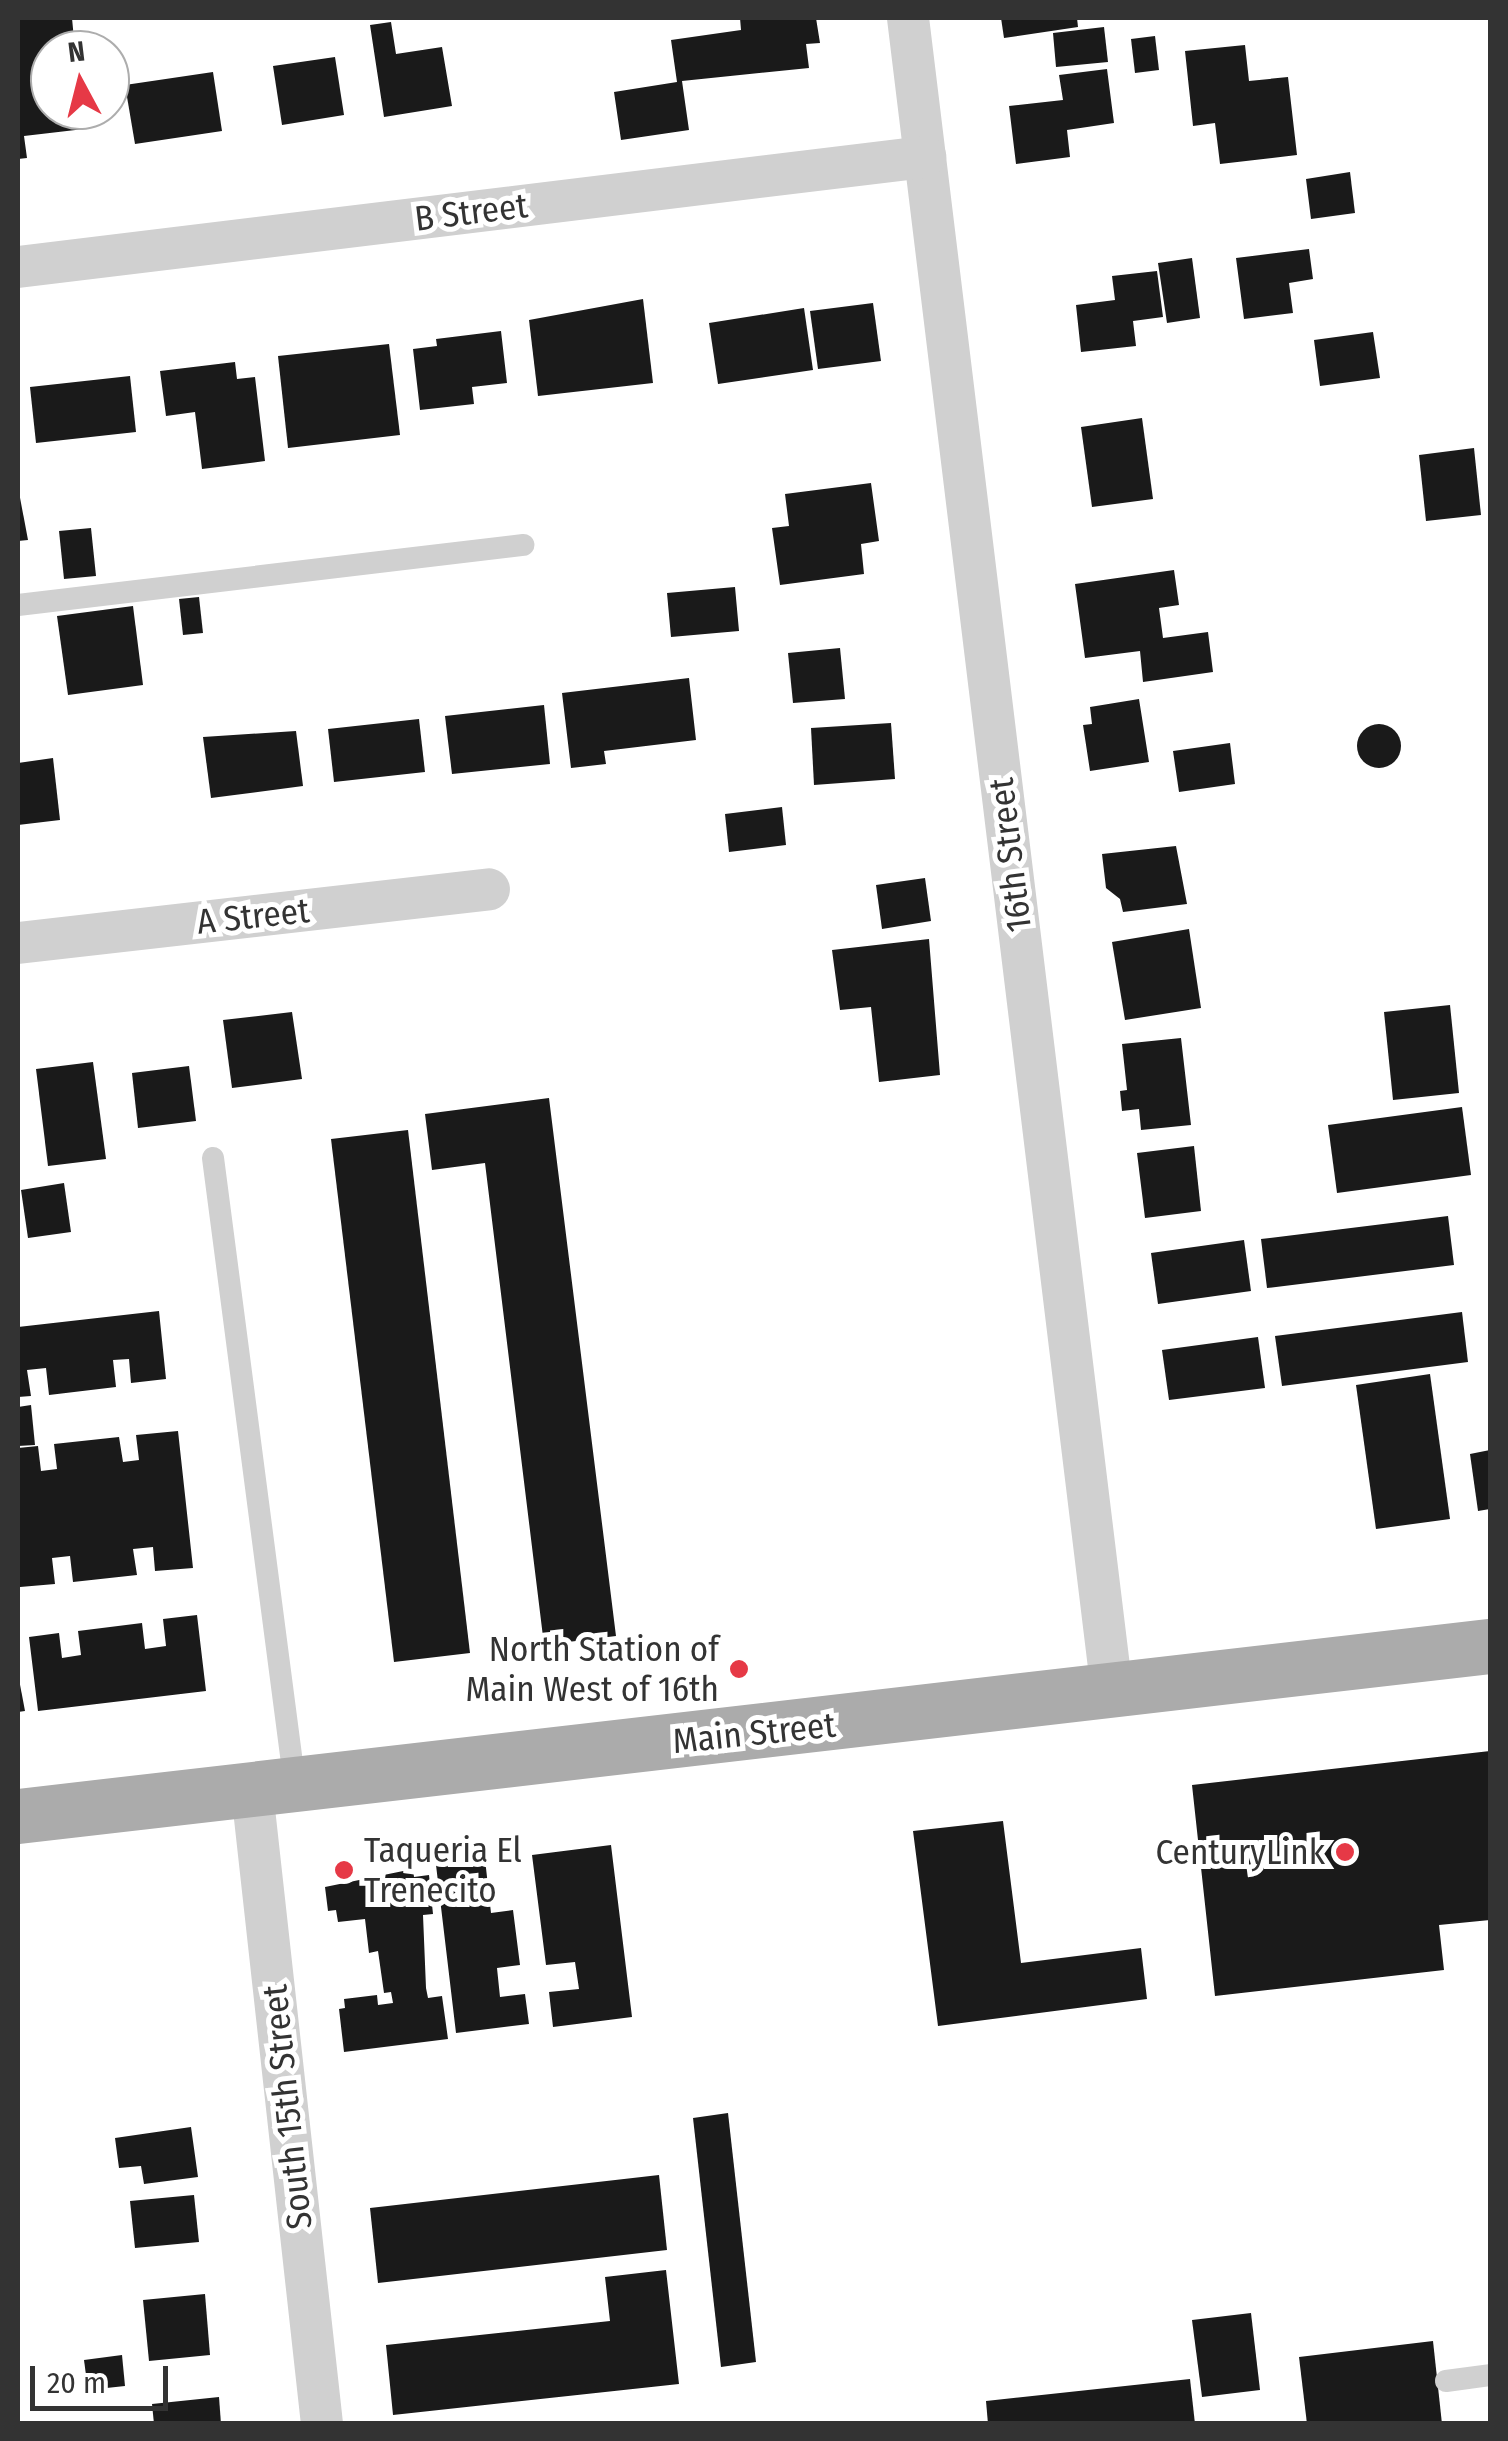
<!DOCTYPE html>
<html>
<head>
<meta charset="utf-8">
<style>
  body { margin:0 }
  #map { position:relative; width:1508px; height:2441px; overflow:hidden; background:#fff; font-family:"Fira Sans Condensed",sans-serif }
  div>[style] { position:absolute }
  .building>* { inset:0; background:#1a1a1a }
  .round { border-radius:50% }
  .lane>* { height:22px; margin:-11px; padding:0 11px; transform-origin:11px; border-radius:11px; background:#d0d0d0 }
  .street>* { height:42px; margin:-21px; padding:0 21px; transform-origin:21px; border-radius:21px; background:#d0d0d0 }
  .primary>* { height:55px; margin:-27.5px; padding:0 27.5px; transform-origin:27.5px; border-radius:27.5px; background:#ababab }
  .dots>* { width:28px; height:28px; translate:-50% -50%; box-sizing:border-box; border:5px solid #fff; border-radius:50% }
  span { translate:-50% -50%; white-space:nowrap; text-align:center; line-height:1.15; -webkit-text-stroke:10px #fff; paint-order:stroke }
  .street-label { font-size:35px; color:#333 }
  .poi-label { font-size:35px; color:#333 }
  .right { translate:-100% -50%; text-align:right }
  .left { translate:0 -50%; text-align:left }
  .frame { position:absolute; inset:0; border:20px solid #333; pointer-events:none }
  .north { position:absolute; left:30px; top:30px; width:100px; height:100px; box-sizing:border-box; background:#fff; border:2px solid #adadad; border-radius:50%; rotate:353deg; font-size:28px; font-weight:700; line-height:40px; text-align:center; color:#333 }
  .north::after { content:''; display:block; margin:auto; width:35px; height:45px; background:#e63946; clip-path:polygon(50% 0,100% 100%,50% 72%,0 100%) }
  .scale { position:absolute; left:30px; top:2366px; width:138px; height:45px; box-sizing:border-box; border:5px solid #333; border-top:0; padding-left:12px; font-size:30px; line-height:35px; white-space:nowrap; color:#333; -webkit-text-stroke:8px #fff; paint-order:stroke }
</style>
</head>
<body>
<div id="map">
  <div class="building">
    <i style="clip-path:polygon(18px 18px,72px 18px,75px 50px,50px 50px,50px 110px,82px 110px,84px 129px,24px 136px,27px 158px,18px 159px)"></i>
    <i style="clip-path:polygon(740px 18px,816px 18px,820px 43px,806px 44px,809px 68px,682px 81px,689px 130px,621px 140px,614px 92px,677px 82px,671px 40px,741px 30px)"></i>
    <i style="clip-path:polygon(1001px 18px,1077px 18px,1078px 27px,1004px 38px)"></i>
    <i style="clip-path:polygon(391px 22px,396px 54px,442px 47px,452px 106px,384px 117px,370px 25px)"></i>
    <i style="clip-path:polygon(1104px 27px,1108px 62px,1056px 67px,1053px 33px)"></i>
    <i style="clip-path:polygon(1155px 36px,1159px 70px,1135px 73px,1131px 39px)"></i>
    <i style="clip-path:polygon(1245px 45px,1249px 81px,1288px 77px,1297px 155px,1220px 164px,1215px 123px,1193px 126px,1185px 51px)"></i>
    <i style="clip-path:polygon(335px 57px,344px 115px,282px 125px,273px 66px)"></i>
    <i style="clip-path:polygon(1107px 69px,1114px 123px,1067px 130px,1070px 157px,1016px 164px,1009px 106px,1063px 100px,1059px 75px)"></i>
    <i style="clip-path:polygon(213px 72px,222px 131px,135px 144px,125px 85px)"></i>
    <i style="clip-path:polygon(1350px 172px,1355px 213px,1311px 219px,1306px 179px)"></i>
    <i style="clip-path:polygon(1309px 249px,1313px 279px,1289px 283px,1293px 313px,1244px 319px,1236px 258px)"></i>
    <i style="clip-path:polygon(1192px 258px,1200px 318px,1167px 323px,1158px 263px)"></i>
    <i style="clip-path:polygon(1157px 271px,1163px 317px,1133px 321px,1136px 346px,1081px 352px,1076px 305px,1115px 300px,1112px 276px)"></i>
    <i style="clip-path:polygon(643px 299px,653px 383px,538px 396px,529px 320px)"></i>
    <i style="clip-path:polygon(873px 303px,881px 361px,818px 369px,810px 311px)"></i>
    <i style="clip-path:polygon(804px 308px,813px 370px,718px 384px,709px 323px)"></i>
    <i style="clip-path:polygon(501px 331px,507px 383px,472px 387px,474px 404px,420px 410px,413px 349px,437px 346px,436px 339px)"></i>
    <i style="clip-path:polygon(1373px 332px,1380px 378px,1320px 386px,1314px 340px)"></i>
    <i style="clip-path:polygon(389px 344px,400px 435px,288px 448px,278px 356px)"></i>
    <i style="clip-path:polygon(235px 362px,237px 379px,255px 377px,265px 461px,202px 469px,195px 412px,166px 416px,160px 371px)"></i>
    <i style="clip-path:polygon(130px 376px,136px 432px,36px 443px,30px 387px)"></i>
    <i style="clip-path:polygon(1142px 418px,1153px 499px,1092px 507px,1081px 427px)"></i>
    <i style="clip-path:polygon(1474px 448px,1481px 515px,1426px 521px,1419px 455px)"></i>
    <i style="clip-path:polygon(871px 483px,879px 541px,861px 544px,864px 574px,780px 585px,772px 528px,789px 526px,785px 494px)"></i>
    <i style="clip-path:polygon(18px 487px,28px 540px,18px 541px)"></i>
    <i style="clip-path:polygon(91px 528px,96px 576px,64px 579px,59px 531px)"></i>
    <i style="clip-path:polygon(1174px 570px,1179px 605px,1159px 608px,1163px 638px,1208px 632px,1213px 672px,1143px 682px,1140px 651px,1085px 658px,1075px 584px)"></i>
    <i style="clip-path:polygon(735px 587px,739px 631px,671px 637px,667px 593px)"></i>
    <i style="clip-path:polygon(199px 597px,203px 633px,183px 635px,179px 599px)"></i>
    <i style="clip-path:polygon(133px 606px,143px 685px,68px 695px,57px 616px)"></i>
    <i style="clip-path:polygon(840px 648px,845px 699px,793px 703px,788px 653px)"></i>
    <i style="clip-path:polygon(689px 678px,696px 740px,604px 751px,606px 764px,571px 768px,562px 693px)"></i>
    <i style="clip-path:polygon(1139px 699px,1149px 762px,1090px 771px,1083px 725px,1092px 724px,1090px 707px)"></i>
    <i style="clip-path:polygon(544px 705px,550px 764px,452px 774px,445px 716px)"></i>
    <i style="clip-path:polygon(419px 719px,425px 772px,334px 782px,328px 729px)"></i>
    <i style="clip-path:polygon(891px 723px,895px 779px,814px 785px,811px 728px)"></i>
    <i class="round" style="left:1357px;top:724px;width:44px;height:44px"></i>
    <i style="clip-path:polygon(296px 731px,303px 786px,211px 798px,203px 737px)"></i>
    <i style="clip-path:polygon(1230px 743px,1235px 784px,1179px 792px,1173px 751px)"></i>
    <i style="clip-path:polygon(53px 758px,60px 820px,18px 825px,18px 763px)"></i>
    <i style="clip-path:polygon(782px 807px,786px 845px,729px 852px,725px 814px)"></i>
    <i style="clip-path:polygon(1176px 846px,1187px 904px,1123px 912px,1120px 899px,1106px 888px,1102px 854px)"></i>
    <i style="clip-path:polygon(925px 878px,931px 921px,882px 929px,876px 885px)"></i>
    <i style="clip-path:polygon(1189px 929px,1201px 1008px,1125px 1020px,1112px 942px)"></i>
    <i style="clip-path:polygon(929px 939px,940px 1075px,879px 1082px,871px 1007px,840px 1010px,832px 950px)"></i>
    <i style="clip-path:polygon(1450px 1005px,1459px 1093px,1393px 1100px,1384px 1012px)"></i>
    <i style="clip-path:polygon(292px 1012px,302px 1079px,232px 1088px,223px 1020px)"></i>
    <i style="clip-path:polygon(1181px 1038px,1191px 1125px,1141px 1130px,1139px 1109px,1122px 1111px,1120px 1091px,1127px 1090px,1122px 1044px)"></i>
    <i style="clip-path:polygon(93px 1062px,106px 1159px,48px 1166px,36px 1069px)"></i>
    <i style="clip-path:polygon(189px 1066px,196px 1121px,138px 1128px,132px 1073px)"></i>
    <i style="clip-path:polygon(549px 1098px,616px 1636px,544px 1645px,485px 1163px,432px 1170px,425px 1114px)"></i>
    <i style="clip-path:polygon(1462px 1107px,1471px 1175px,1337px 1193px,1328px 1125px)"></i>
    <i style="clip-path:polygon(408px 1130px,470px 1653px,394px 1662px,331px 1139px)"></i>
    <i style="clip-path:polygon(1194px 1146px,1201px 1211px,1145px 1218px,1137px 1153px)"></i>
    <i style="clip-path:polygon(64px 1183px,71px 1232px,28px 1238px,21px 1190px)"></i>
    <i style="clip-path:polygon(1448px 1216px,1454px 1265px,1267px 1288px,1261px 1239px)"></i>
    <i style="clip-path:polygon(1244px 1240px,1251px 1291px,1158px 1304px,1151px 1253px)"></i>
    <i style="clip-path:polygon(159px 1311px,166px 1379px,131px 1383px,129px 1359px,113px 1360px,116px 1387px,49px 1395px,46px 1368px,27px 1370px,31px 1396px,18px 1397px,18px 1327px)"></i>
    <i style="clip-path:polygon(1462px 1312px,1468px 1362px,1282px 1386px,1275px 1336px)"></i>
    <i style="clip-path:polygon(1258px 1337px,1265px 1388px,1169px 1400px,1162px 1350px)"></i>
    <i style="clip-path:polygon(1430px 1374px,1450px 1519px,1376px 1529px,1356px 1385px)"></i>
    <i style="clip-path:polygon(31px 1405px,35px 1445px,18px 1446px,18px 1407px)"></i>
    <i style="clip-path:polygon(178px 1431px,193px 1568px,155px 1571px,153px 1547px,133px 1549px,137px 1575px,73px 1582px,70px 1556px,52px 1558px,55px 1584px,20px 1587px,18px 1448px,38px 1446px,41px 1471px,57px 1469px,54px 1444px,119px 1437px,123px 1462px,139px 1460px,136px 1435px)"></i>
    <i style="clip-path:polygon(1490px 1450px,1490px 1509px,1478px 1511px,1470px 1454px)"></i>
    <i style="clip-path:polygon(197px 1615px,206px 1691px,38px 1711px,29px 1637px,59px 1633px,62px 1658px,81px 1655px,78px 1631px,142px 1623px,145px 1649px,166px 1646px,163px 1619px)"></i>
    <i style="clip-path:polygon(18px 1674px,25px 1711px,18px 1712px)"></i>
    <i style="clip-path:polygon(1490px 1751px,1490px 1920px,1439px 1925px,1444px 1970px,1215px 1996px,1192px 1785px)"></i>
    <i style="clip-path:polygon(1003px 1821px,1021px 1963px,1141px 1948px,1147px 1999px,938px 2026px,913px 1831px)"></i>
    <i style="clip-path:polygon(611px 1845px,632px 2017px,553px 2027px,549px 1992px,579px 1989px,575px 1962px,546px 1965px,532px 1855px)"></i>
    <i style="clip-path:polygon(485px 1859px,491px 1913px,513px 1910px,520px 1965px,497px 1968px,500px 1997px,525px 1994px,529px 2024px,456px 2033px,436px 1865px)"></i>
    <i style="clip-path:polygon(350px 1861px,352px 1879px,337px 1881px,334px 1863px)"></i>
    <i style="clip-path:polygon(413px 1869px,414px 1877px,429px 1875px,433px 1914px,423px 1915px,426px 1988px,428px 1998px,442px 1996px,448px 2039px,344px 2052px,339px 2009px,345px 2008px,344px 1999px,377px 1995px,378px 2005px,393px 2003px,391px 1992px,384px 1993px,378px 1951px,369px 1953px,365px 1919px,338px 1922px,336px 1910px,328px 1911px,325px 1887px)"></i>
    <i style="clip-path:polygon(728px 2113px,756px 2362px,721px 2367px,693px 2118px)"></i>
    <i style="clip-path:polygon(191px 2127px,198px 2177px,144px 2184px,141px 2166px,119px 2168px,115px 2138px)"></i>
    <i style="clip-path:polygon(659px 2175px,667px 2250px,378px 2283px,370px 2208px)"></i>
    <i style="clip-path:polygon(194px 2195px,199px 2242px,135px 2248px,130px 2201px)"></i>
    <i style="clip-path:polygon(666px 2270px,679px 2384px,393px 2415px,386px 2345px,610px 2321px,605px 2277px)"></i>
    <i style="clip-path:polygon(205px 2294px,210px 2355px,149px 2361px,143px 2300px)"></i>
    <i style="clip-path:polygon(1251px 2313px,1260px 2390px,1202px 2397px,1192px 2320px)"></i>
    <i style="clip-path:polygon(1433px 2341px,1442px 2424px,1307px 2424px,1299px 2357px)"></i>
    <i style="clip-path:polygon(122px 2355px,125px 2386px,88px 2390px,84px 2360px)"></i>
    <i style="clip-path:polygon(1190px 2379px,1195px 2424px,988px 2424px,986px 2401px)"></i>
    <i style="clip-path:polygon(219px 2397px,221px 2424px,154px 2424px,152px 2404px)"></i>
  </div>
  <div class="lane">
    <i style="left:18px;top:605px;width:509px;rotate:-6.78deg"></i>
    <i style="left:213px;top:1158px;width:633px;rotate:82.56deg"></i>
    <i style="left:1446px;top:2381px;width:44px;rotate:-7.8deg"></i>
  </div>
  <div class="street">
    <i style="left:908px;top:18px;width:1686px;rotate:83.05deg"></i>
    <i style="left:18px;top:267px;width:914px;rotate:-6.92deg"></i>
    <i style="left:18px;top:943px;width:474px;rotate:-6.5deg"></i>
    <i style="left:252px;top:1791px;width:637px;rotate:83.69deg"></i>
  </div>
  <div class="primary">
    <i style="left:18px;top:1816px;width:1482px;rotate:-6.59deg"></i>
  </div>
  <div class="dots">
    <i style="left:739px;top:1669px;background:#e63946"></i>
    <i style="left:1345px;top:1852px;background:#e63946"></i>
    <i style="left:344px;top:1870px;background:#e63946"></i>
  </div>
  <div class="street-label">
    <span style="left:471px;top:212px;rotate:-7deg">B Street</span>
    <span style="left:1010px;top:855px;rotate:-97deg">16th Street</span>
    <span style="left:253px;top:916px;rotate:-6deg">A Street</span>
    <span style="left:754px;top:1733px;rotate:-6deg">Main Street</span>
    <span style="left:287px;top:2107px;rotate:-96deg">South 15th Street</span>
  </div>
  <div class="poi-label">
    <span class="right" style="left:719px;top:1669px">North Station of<br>Main West of 16th</span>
    <span class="left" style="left:364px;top:1870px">Taqueria El<br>Trenecito</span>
    <span class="right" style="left:1325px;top:1852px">CenturyLink</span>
  </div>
  <div class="frame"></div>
  <div class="north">N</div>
  <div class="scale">20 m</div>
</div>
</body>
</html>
